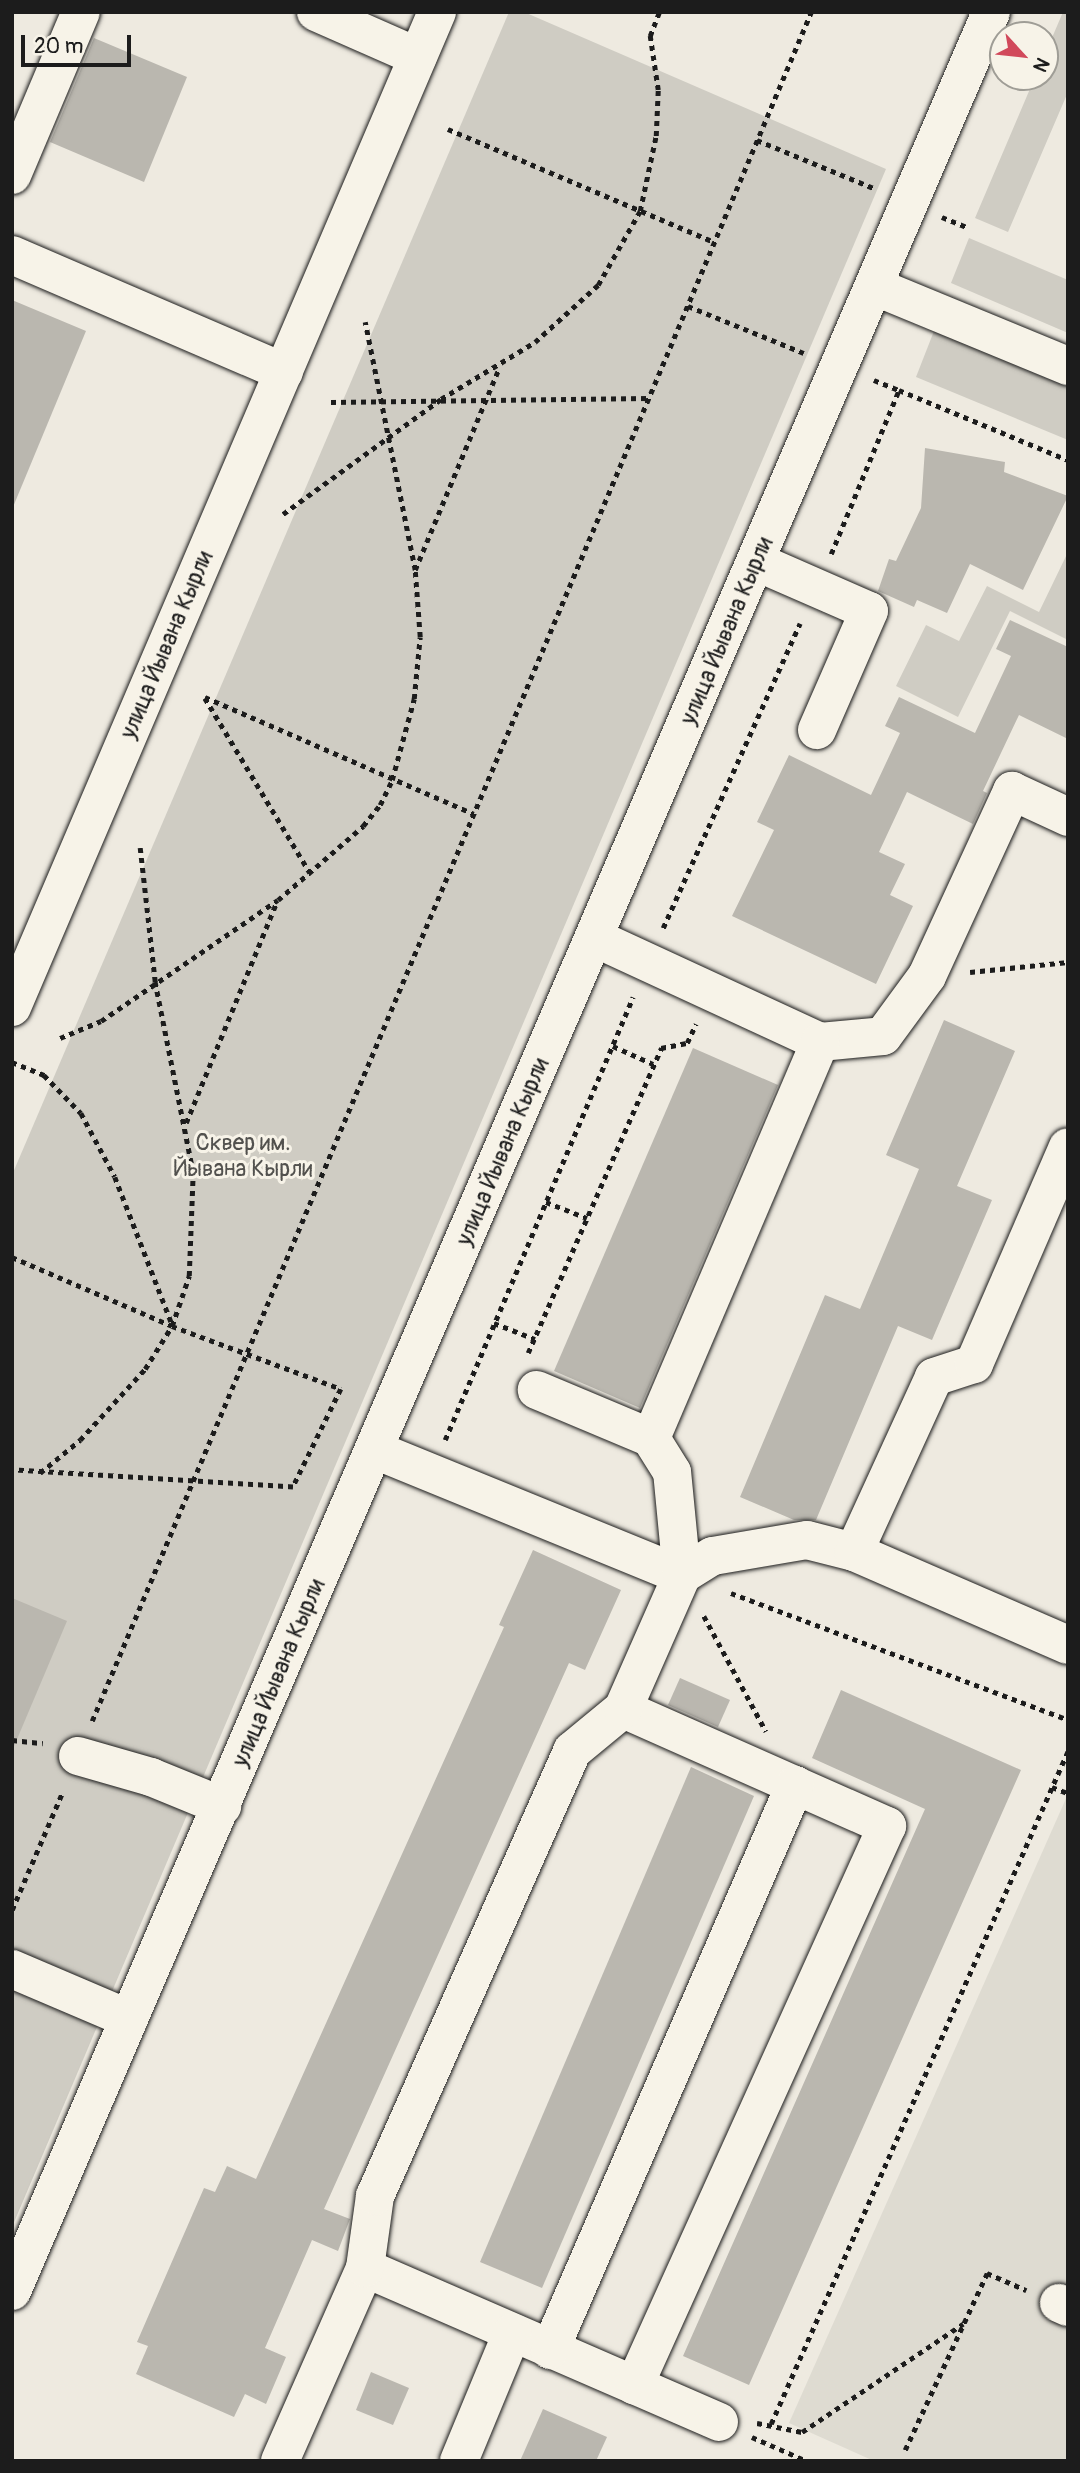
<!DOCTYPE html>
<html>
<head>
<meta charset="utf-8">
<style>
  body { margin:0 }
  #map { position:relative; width:1080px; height:2473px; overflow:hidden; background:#eeeae0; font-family:Pangolin,sans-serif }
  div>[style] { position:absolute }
  .built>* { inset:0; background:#dedbd1 }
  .green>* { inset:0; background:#cfccc3 }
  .building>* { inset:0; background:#bab7af }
  .path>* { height:4.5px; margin-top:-2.25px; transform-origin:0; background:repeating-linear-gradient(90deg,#1c1c1c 0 5px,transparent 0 10px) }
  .roads { filter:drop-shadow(0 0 2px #1c1c1c) drop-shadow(0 0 2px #1c1c1c) }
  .minor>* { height:38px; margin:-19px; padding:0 19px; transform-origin:19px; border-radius:19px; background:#f7f3e8 }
  .major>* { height:38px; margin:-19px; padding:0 19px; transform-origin:19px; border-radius:19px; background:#f7f3e8 }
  span { translate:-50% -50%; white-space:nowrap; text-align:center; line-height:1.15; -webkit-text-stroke:6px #f7f3e8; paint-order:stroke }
  .street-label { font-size:23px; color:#1c1c1c }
  .park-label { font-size:23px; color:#52514e }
  .frame { position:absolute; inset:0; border:14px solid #1c1c1c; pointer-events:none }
  .north { position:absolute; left:989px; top:21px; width:70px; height:70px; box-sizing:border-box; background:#f7f3e8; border:2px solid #9f9d96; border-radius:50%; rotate:117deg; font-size:19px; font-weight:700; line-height:28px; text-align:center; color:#1c1c1c }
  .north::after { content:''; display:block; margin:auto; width:24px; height:32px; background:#d1495b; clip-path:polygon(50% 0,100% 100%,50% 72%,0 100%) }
  .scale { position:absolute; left:21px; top:35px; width:110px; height:32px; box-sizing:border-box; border:4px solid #1c1c1c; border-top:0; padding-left:9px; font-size:21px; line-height:24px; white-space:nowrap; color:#1c1c1c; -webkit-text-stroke:5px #f7f3e8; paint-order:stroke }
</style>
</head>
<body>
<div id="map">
  <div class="built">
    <i style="clip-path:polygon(1068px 1794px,1068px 2461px,874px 2461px,789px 2423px)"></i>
  </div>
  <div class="green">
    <i style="clip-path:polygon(509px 12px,524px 12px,886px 169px,12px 2227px,12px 1175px)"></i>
    <i style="clip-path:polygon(1063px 12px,1068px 12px,1068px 92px,1008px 232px,975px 218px,1035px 77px,1045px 77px,1045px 54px)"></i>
    <i style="clip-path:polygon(969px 238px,1068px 280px,1068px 333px,951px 283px)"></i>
    <i style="clip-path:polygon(934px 331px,1068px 385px,1068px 440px,916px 377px)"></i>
    <i style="clip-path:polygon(1068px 552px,1068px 640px,1010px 611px,958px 717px,896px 686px,926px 625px,959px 641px,987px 586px,1039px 612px)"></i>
  </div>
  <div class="building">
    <i style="clip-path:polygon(94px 38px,187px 77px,144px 182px,50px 142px)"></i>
    <i style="clip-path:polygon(12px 300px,86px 331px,13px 507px,12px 507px)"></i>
    <i style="clip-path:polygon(925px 448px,1005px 462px,1004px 472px,1068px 496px,1023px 590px,970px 564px,947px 613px,917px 600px,914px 607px,878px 591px,889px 559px,896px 561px,921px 508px)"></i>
    <i style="clip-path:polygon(1010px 620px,1068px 647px,1068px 739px,1019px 715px,983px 791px,987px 793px,973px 824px,907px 792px,879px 852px,905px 864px,890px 895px,913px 906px,876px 984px,732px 916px,774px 830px,757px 822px,789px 755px,871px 795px,900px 733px,885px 726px,899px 697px,975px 733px,1011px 656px,996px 649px)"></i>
    <i style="clip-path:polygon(944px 1020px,1015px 1051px,957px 1186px,992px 1200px,932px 1340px,898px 1326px,816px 1520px,794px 1520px,740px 1497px,825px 1295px,860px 1309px,919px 1169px,886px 1155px)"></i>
    <i style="clip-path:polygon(693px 1048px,778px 1085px,640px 1408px,554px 1371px)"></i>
    <i style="clip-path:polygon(533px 1550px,621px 1590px,585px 1670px,569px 1663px,324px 2209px,350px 2219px,338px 2251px,312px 2240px,265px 2348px,286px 2357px,266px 2404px,245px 2394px,234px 2417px,136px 2374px,148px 2346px,137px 2342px,204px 2188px,215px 2192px,227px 2166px,256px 2179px,504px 1627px,499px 1625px)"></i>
    <i style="clip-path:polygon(12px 1598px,67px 1621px,12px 1751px)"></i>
    <i style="clip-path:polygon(680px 1678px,730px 1700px,718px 1727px,668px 1705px)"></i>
    <i style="clip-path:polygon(841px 1690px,1021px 1770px,749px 2385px,683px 2356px,925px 1809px,812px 1758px)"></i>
    <i style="clip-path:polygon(691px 1767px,754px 1796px,542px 2288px,480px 2262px)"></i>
    <i style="clip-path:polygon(371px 2372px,409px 2388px,393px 2425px,356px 2410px)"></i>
    <i style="clip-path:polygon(543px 2409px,607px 2437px,596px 2461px,520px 2461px)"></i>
  </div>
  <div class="path">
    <i style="left:448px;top:129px;width:289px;rotate:23deg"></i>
    <i style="left:757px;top:140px;width:129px;rotate:22.4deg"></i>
    <i style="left:942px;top:217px;width:27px;rotate:22deg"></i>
    <i style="left:688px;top:306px;width:125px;rotate:22.1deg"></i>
    <i style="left:874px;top:380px;width:27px;rotate:22deg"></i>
    <i style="left:331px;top:402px;width:318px;rotate:-0.7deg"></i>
    <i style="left:283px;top:514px;width:195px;rotate:-36deg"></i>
    <i style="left:441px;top:399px;width:110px;rotate:-31.2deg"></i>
    <i style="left:535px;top:342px;width:85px;rotate:-42.1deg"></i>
    <i style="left:598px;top:285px;width:85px;rotate:-60.4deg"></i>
    <i style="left:640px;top:211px;width:77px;rotate:-78deg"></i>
    <i style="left:656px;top:136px;width:46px;rotate:-87.5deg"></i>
    <i style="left:658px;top:90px;width:55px;rotate:-98.4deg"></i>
    <i style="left:650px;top:36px;width:26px;rotate:-69deg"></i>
    <i style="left:831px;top:554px;width:178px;rotate:-67.5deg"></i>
    <i style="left:899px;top:390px;width:183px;rotate:22.5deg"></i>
    <i style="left:415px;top:570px;width:219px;rotate:-67.4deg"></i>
    <i style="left:205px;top:697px;width:293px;rotate:23.5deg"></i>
    <i style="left:205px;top:698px;width:204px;rotate:59deg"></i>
    <i style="left:663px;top:928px;width:334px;rotate:-65.8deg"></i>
    <i style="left:970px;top:972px;width:99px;rotate:-5.8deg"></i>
    <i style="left:60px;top:1038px;width:44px;rotate:-22.5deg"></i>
    <i style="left:101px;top:1021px;width:214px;rotate:-34.4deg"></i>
    <i style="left:278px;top:900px;width:113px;rotate:-41deg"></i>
    <i style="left:363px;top:826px;width:27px;rotate:-51deg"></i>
    <i style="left:380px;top:805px;width:28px;rotate:-64deg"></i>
    <i style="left:392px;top:780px;width:84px;rotate:-74.8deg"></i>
    <i style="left:414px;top:699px;width:62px;rotate:-84.5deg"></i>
    <i style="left:420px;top:637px;width:67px;rotate:-94.3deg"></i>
    <i style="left:415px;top:570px;width:253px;rotate:-101.4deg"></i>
    <i style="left:613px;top:1046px;width:44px;rotate:24.2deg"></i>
    <i style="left:12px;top:1062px;width:35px;rotate:22deg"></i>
    <i style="left:44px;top:1075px;width:53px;rotate:45.8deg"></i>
    <i style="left:81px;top:1113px;width:72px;rotate:62deg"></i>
    <i style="left:115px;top:1177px;width:158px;rotate:68.8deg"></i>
    <i style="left:186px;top:1123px;width:240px;rotate:-67.7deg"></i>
    <i style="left:546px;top:1202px;width:44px;rotate:21.3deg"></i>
    <i style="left:12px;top:1257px;width:174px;rotate:23.3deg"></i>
    <i style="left:172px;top:1326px;width:180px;rotate:20.4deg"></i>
    <i style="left:341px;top:1389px;width:109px;rotate:116.1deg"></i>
    <i style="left:293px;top:1487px;width:282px;rotate:-176.5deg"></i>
    <i style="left:494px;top:1323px;width:44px;rotate:21.3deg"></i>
    <i style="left:528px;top:1353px;width:333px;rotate:-66.4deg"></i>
    <i style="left:661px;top:1048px;width:26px;rotate:-11deg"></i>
    <i style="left:687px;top:1043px;width:21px;rotate:-65deg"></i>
    <i style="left:445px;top:1440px;width:481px;rotate:-67deg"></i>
    <i style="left:40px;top:1473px;width:52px;rotate:-39.5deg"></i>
    <i style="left:80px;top:1440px;width:96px;rotate:-47.5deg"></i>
    <i style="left:145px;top:1369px;width:51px;rotate:-57.9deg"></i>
    <i style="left:172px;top:1326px;width:53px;rotate:-71.2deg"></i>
    <i style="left:189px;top:1276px;width:103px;rotate:-87.8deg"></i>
    <i style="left:193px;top:1173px;width:195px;rotate:-101.3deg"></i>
    <i style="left:155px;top:982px;width:135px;rotate:-96.4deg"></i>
    <i style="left:731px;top:1593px;width:360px;rotate:20.6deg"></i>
    <i style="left:704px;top:1616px;width:131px;rotate:61.7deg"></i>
    <i style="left:92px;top:1721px;width:1854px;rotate:-67.18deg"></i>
    <i style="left:12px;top:1740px;width:31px;rotate:6deg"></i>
    <i style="left:1052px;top:1787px;width:17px;rotate:21deg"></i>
    <i style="left:12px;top:1910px;width:129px;rotate:-66.8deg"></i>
    <i style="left:757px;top:2423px;width:46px;rotate:11.3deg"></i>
    <i style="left:802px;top:2432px;width:194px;rotate:-33.9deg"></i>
    <i style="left:771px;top:2424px;width:736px;rotate:-66.19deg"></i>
    <i style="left:752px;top:2437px;width:60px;rotate:23.6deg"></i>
    <i style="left:905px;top:2450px;width:195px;rotate:-65.1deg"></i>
    <i style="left:987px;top:2273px;width:43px;rotate:23.6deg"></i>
  </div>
  <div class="roads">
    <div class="minor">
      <i style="left:316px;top:12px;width:111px;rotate:23.8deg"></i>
      <i style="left:12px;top:175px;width:177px;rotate:-67.1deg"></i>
      <i style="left:12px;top:255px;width:296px;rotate:23.3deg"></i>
      <i style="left:876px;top:287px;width:208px;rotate:22.4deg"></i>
      <i style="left:757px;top:562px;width:122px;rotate:23.6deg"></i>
      <i style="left:869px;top:611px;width:130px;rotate:113.6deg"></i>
      <i style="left:595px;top:938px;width:248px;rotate:24.8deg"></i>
      <i style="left:820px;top:1042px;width:63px;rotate:-5.4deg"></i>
      <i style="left:883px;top:1036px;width:74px;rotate:-53.7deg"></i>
      <i style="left:927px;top:976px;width:204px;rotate:-65.3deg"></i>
      <i style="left:1012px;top:791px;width:62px;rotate:24.9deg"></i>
      <i style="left:651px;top:1438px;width:431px;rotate:-66.9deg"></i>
      <i style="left:375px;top:1450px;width:331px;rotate:22.2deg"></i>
      <i style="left:682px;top:1575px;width:36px;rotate:-32deg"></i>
      <i style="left:713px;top:1556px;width:95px;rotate:-9.7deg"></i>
      <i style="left:807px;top:1540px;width:49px;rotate:14.3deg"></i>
      <i style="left:854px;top:1552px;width:233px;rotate:23.5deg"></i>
      <i style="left:854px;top:1552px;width:192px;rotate:-65.4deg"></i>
      <i style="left:934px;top:1377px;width:42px;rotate:-18deg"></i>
      <i style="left:974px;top:1364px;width:236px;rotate:-66.6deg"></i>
      <i style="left:623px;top:1709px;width:289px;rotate:23.9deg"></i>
      <i style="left:887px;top:1826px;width:614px;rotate:114.31deg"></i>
      <i style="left:78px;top:1756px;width:76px;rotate:16deg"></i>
      <i style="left:151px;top:1777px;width:77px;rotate:22.2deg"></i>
      <i style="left:12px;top:1969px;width:127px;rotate:23.1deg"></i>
      <i style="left:365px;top:2268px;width:386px;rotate:23.5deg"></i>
      <i style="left:1059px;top:2303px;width:10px;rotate:24deg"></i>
      <i style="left:550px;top:2350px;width:616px;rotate:-66.56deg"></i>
      <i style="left:280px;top:2461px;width:211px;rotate:-66.2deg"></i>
      <i style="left:365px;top:2268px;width:73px;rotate:-82.1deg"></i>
      <i style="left:375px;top:2196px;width:487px;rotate:-66.1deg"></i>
      <i style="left:572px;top:1751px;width:66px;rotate:-39.5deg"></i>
      <i style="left:623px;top:1709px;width:146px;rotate:-66.2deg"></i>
      <i style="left:682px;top:1575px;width:103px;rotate:-95.5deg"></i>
      <i style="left:672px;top:1472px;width:40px;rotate:-122deg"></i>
      <i style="left:651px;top:1438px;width:124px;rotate:-157.2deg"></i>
      <i style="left:459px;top:2461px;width:139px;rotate:-67.5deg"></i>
    </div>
    <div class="major">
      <i style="left:12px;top:1007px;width:1082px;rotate:-66.87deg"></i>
      <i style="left:12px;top:2291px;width:2480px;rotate:-66.75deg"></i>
    </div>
  </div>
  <div class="street-label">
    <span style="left:727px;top:631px;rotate:-67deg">улица Йывана Кырли</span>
    <span style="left:167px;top:645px;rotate:-67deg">улица Йывана Кырли</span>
    <span style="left:503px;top:1152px;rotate:-67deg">улица Йывана Кырли</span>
    <span style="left:279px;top:1673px;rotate:-67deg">улица Йывана Кырли</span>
  </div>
  <div class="park-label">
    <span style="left:243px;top:1156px">Сквер им.<br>Йывана Кырли</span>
  </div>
  <div class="frame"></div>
  <div class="north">N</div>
  <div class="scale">20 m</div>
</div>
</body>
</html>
